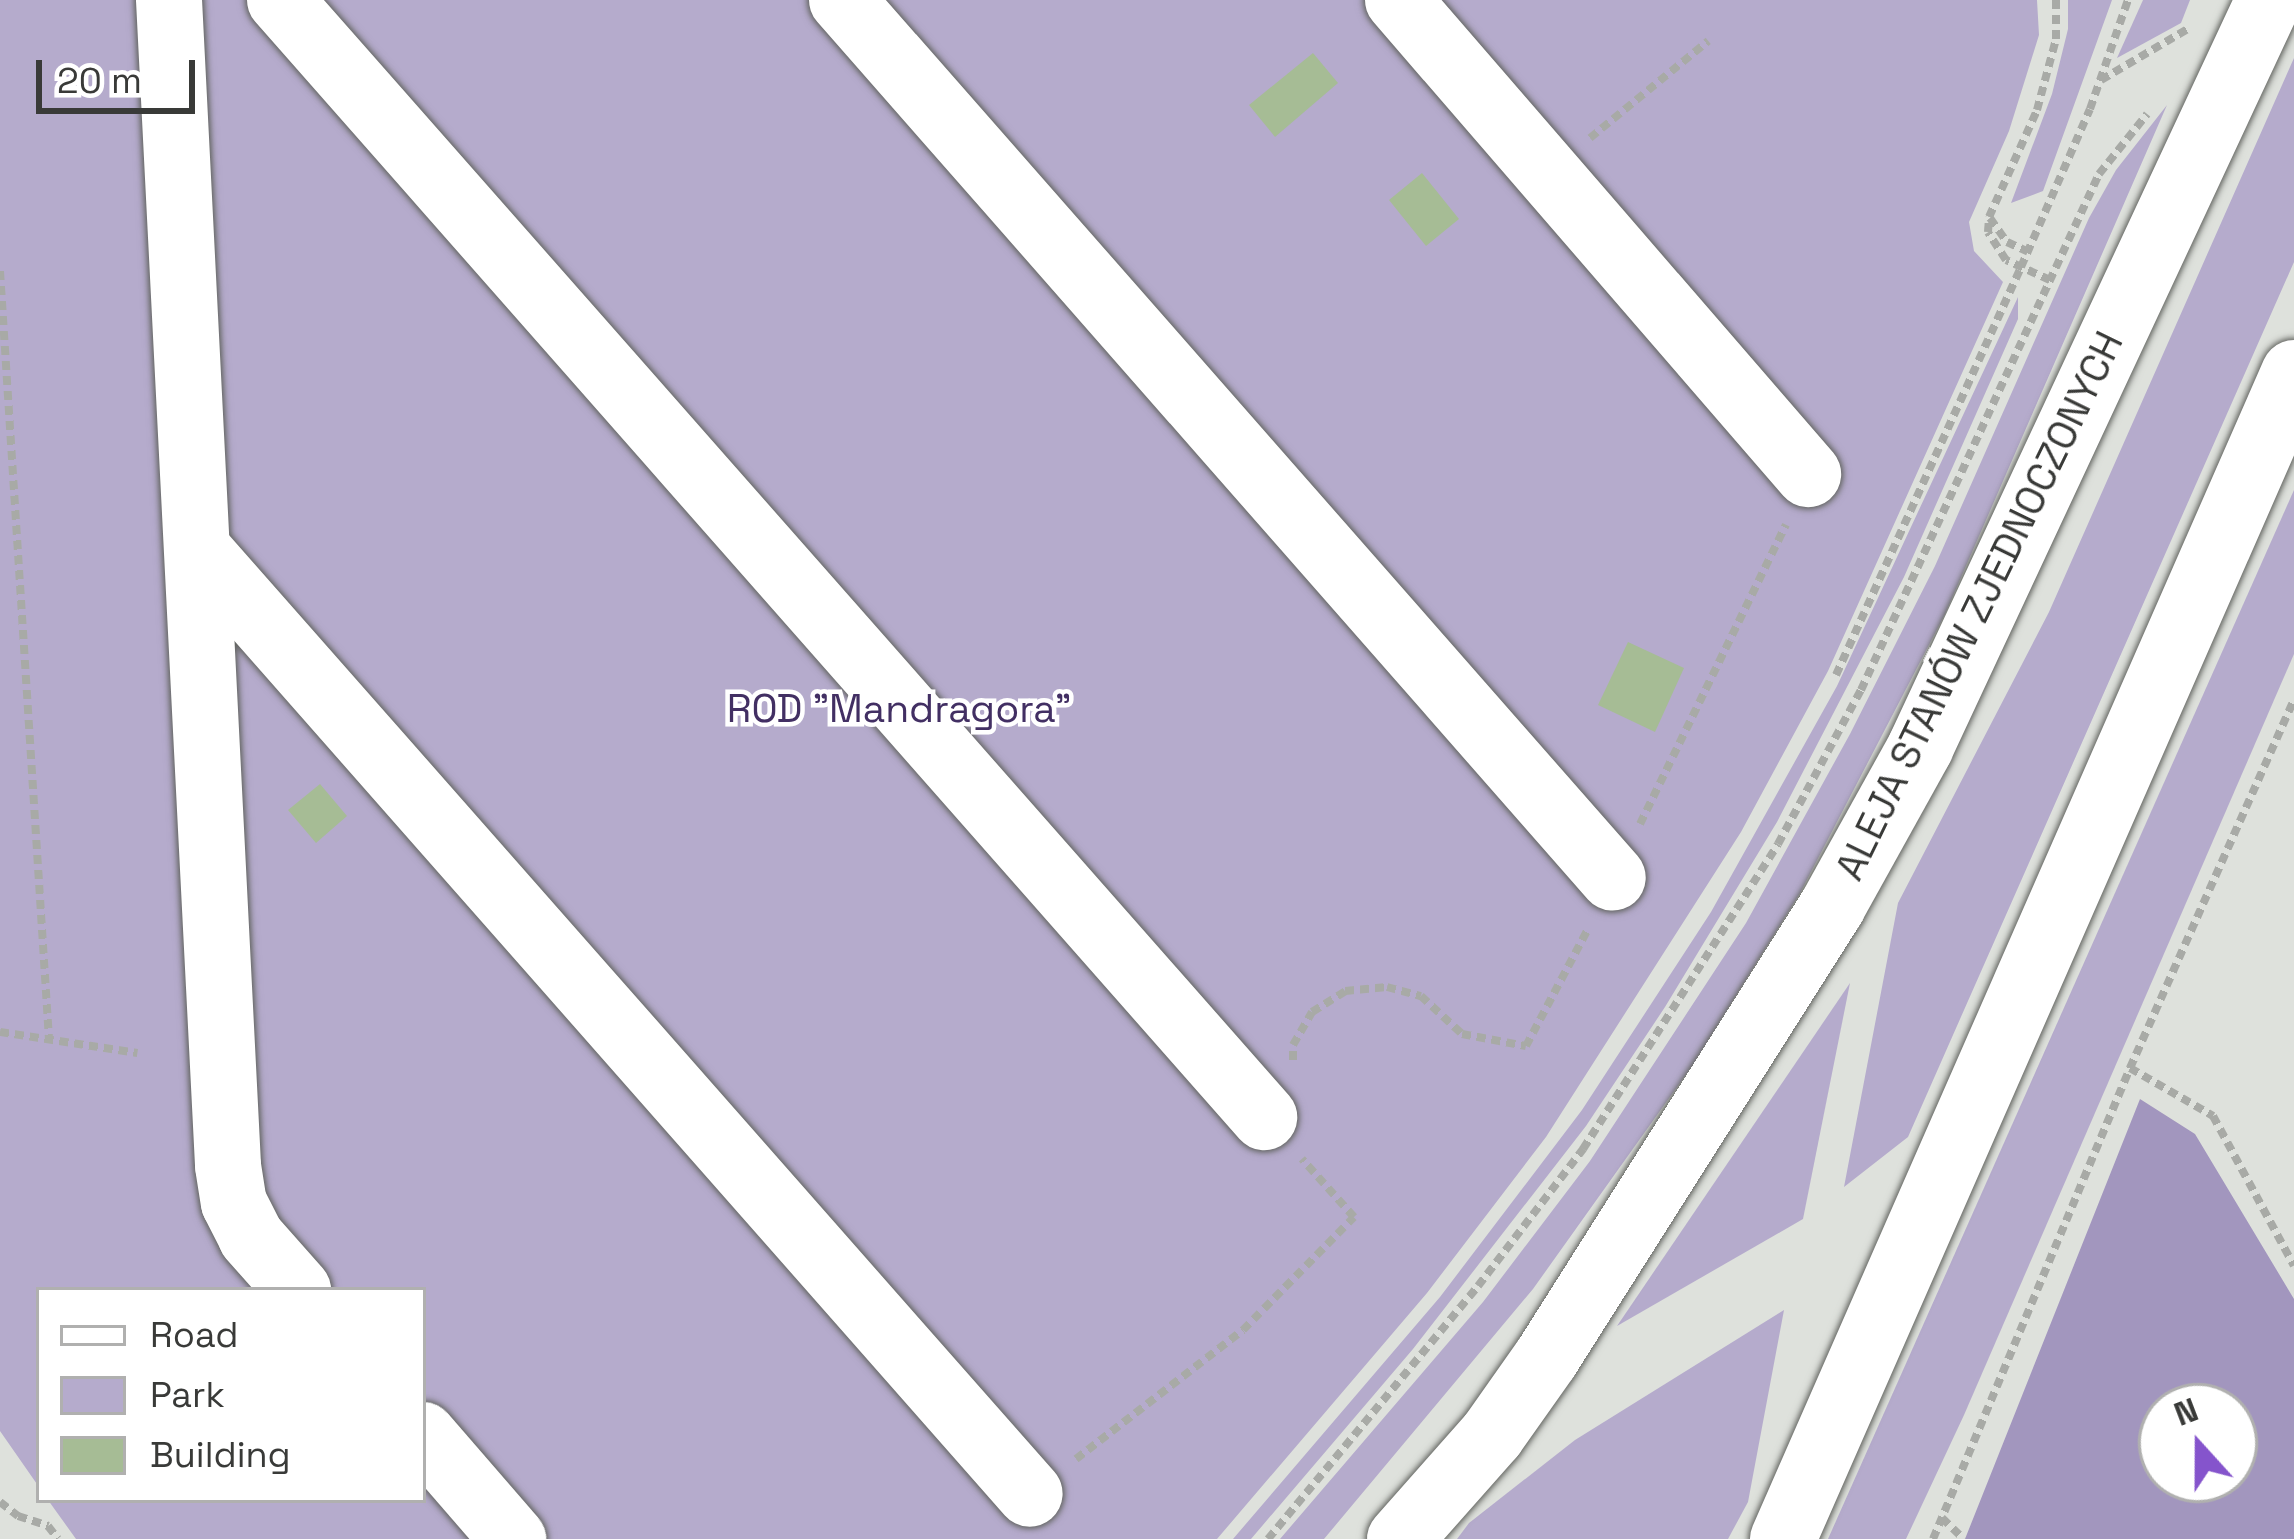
<!DOCTYPE html>
<html>
<head>
<meta charset="utf-8">
<style>
  body { margin:0 }
  #map { position:relative; width:2294px; height:1539px; overflow:hidden; background:#dee1dc; font-family:"Space Grotesk",sans-serif }
  div>[style] { position:absolute }
  .green>* { inset:0; background:#b5abcc }
  .forest>* { inset:0; background:#a296be }
  .building>* { inset:0; background:#a6bc95 }
  .path>* { height:8px; margin-top:-4px; transform-origin:0; background:repeating-linear-gradient(90deg,#a8aaa6 0 9px,transparent 0 15px) }
  .roads { filter:drop-shadow(0 0 3px #626460) drop-shadow(0 0 3px #626460) }
  .minor>* { height:66px; margin:-33px; padding:0 33px; transform-origin:33px; border-radius:33px; background:#fff }
  .major>* { height:66px; margin:-33px; padding:0 33px; transform-origin:33px; border-radius:33px; background:#fff }
  span { translate:-50% -50%; white-space:nowrap; text-align:center; line-height:1.15; -webkit-text-stroke:9px #fff; paint-order:stroke }
  .street-label { font-size:39px; color:#393a38 }
  .park-label { font-size:39px; color:#422f63 }
  .legend { position:absolute; left:36px; top:1287px; width:390px; height:216px; box-sizing:border-box; background:#fff; border:3px solid #b0b0af; margin:0; padding:15px 21px; list-style:none; font-size:36px; color:#393a38 }
  .legend li { display:flex; align-items:center; gap:24px; height:60px }
  .legend b { width:60px; border:3px solid #b0b0af }
  .north { position:absolute; left:2138px; top:1383px; width:120px; height:120px; box-sizing:border-box; background:#fff; border:3px solid #b0b0af; border-radius:50%; rotate:339deg; font-size:33px; font-weight:700; line-height:48px; text-align:center; color:#393a38 }
  .north::after { content:''; display:block; margin:auto; width:42px; height:54px; background:#8554cc; clip-path:polygon(50% 0,100% 100%,50% 72%,0 100%) }
  .scale { position:absolute; left:36px; top:60px; width:159px; height:54px; box-sizing:border-box; border:6px solid #393a38; border-top:0; padding-left:15px; font-size:36px; line-height:42px; white-space:nowrap; color:#393a38; -webkit-text-stroke:9px #fff; paint-order:stroke }
</style>
</head>
<body>
<div id="map">
  <div class="green">
    <i style="clip-path:polygon(0 0,2037px 0,2039px 35px,2009px 131px,1969px 222px,1974px 251px,2003px 282px,1828px 671px,1741px 832px,1546px 1137px,1427px 1293px,1217px 1539px,76px 1539px,48px 1500px,423px 1500px,423px 1290px,39px 1290px,39px 1487px,0 1431px)"></i>
    <i style="clip-path:polygon(2068px 0,2112px 0,2043px 191px,2011px 203px,2052px 94px,2068px 29px)"></i>
    <i style="clip-path:polygon(2143px 0,2190px 0,2181px 23px,2117px 58px)"></i>
    <i style="clip-path:polygon(2294px 58px,2294px 262px,1908px 1137px,1844px 1187px,1898px 903px,2049px 612px)"></i>
    <i style="clip-path:polygon(2167px 105px,1945px 614px,1800px 893px,1692px 1066px,1533px 1289px,1324px 1539px,1280px 1539px,1483px 1302px,1590px 1161px,1746px 923px,1850px 734px,1935px 566px,2089px 218px,2116px 170px)"></i>
    <i style="clip-path:polygon(2018px 297px,2018px 319px,1904px 577px,1777px 822px,1665px 1007px,1586px 1126px,1413px 1349px,1251px 1539px,1233px 1539px,1440px 1297px,1582px 1110px,1711px 912px,1837px 686px)"></i>
    <i style="clip-path:polygon(2294px 490px,2294px 654px,1964px 1415px,1906px 1539px,1828px 1539px)"></i>
    <i style="clip-path:polygon(1850px 983px,1803px 1219px,1617px 1326px)"></i>
    <i style="clip-path:polygon(1784px 1310px,1748px 1502px,1728px 1539px,1457px 1539px,1469px 1523px,1575px 1440px)"></i>
  </div>
  <div class="forest">
    <i style="clip-path:polygon(evenodd,2140px 1099px,2195px 1134px,2294px 1299px,2294px 1539px,1965px 1539px,2140px 1099px,2162px 1407px,2234px 1407px,2234px 1479px,2162px 1479px,2162px 1407px)"></i>
  </div>
  <div class="building">
    <i style="clip-path:polygon(1313px 53px,1338px 83px,1275px 137px,1249px 105px)"></i>
    <i style="clip-path:polygon(1422px 173px,1459px 219px,1426px 246px,1389px 200px)"></i>
    <i style="clip-path:polygon(1628px 642px,1684px 668px,1655px 732px,1598px 705px)"></i>
    <i style="clip-path:polygon(320px 784px,347px 816px,316px 843px,288px 810px)"></i>
  </div>
  <div class="path">
    <i style="left:2101px;top:80px;width:104px;rotate:-30.5deg"></i>
    <i style="left:1590px;top:138px;width:153px;rotate:-39.4deg"></i>
    <i style="left:1990px;top:218px;width:29px;rotate:55deg"></i>
    <i style="left:2007px;top:242px;width:23px;rotate:25deg"></i>
    <i style="left:0;top:271px;width:771px;rotate:86.35deg"></i>
    <i style="left:2050px;top:280px;width:48px;rotate:-155.6deg"></i>
    <i style="left:2006px;top:260px;width:33px;rotate:-123deg"></i>
    <i style="left:1988px;top:232px;width:15px;rotate:-86deg"></i>
    <i style="left:1989px;top:217px;width:117px;rotate:-65.8deg"></i>
    <i style="left:2037px;top:110px;width:73px;rotate:-75deg"></i>
    <i style="left:2056px;top:39px;width:39px;rotate:-90deg"></i>
    <i style="left:1836px;top:675px;width:448px;rotate:-65.6deg"></i>
    <i style="left:2021px;top:267px;width:172px;rotate:-66.4deg"></i>
    <i style="left:2090px;top:109px;width:115px;rotate:-70.8deg"></i>
    <i style="left:1640px;top:824px;width:333px;rotate:-64deg"></i>
    <i style="left:0;top:1032px;width:139px;rotate:8.7deg"></i>
    <i style="left:1293px;top:1060px;width:15px;rotate:-90deg"></i>
    <i style="left:1293px;top:1045px;width:38px;rotate:-60deg"></i>
    <i style="left:1312px;top:1012px;width:39px;rotate:-32deg"></i>
    <i style="left:1345px;top:991px;width:42px;rotate:-5.4deg"></i>
    <i style="left:1387px;top:987px;width:35px;rotate:15deg"></i>
    <i style="left:1421px;top:996px;width:56px;rotate:42.8deg"></i>
    <i style="left:1462px;top:1034px;width:65px;rotate:10.6deg"></i>
    <i style="left:1526px;top:1046px;width:132px;rotate:-62.1deg"></i>
    <i style="left:2130px;top:1068px;width:96px;rotate:30deg"></i>
    <i style="left:2213px;top:1116px;width:170px;rotate:61.6deg"></i>
    <i style="left:1076px;top:1459px;width:211px;rotate:-37.7deg"></i>
    <i style="left:1243px;top:1330px;width:158px;rotate:-45.5deg"></i>
    <i style="left:1354px;top:1217px;width:78px;rotate:-131.9deg"></i>
    <i style="left:0;top:1502px;width:23px;rotate:38deg"></i>
    <i style="left:18px;top:1516px;width:32px;rotate:18deg"></i>
    <i style="left:48px;top:1526px;width:16px;rotate:52deg"></i>
    <i style="left:1942px;top:1518px;width:30px;rotate:44deg"></i>
    <i style="left:1268px;top:1539px;width:329px;rotate:-50.3deg"></i>
    <i style="left:1478px;top:1286px;width:173px;rotate:-52.5deg"></i>
    <i style="left:1583px;top:1149px;width:362px;rotate:-57.4deg"></i>
    <i style="left:1778px;top:844px;width:175px;rotate:-61.7deg"></i>
    <i style="left:1861px;top:690px;width:568px;rotate:-65.24deg"></i>
    <i style="left:2099px;top:174px;width:77px;rotate:-51.3deg"></i>
    <i style="left:1933px;top:1539px;width:511px;rotate:-67.3deg"></i>
    <i style="left:2130px;top:1068px;width:404px;rotate:-66deg"></i>
  </div>
  <div class="roads">
    <div class="minor">
      <i style="left:169px;top:0;width:1167px;rotate:87.1deg"></i>
      <i style="left:228px;top:1166px;width:37px;rotate:81deg"></i>
      <i style="left:234px;top:1203px;width:38px;rotate:63deg"></i>
      <i style="left:251px;top:1237px;width:71px;rotate:48.4deg"></i>
      <i style="left:280px;top:0;width:1489px;rotate:48.62deg"></i>
      <i style="left:842px;top:0;width:1168px;rotate:48.71deg"></i>
      <i style="left:1398px;top:0;width:627px;rotate:49.14deg"></i>
      <i style="left:200px;top:552px;width:1255px;rotate:48.62deg"></i>
      <i style="left:423px;top:1435px;width:138px;rotate:49.1deg"></i>
    </div>
    <div class="major">
      <i style="left:1400px;top:1539px;width:139px;rotate:-48.5deg"></i>
      <i style="left:1492px;top:1435px;width:95px;rotate:-54.8deg"></i>
      <i style="left:1547px;top:1357px;width:533px;rotate:-57.65deg"></i>
      <i style="left:1832px;top:907px;width:182px;rotate:-61deg"></i>
      <i style="left:1920px;top:748px;width:825px;rotate:-64.99deg"></i>
      <i style="left:1783px;top:1539px;width:1273px;rotate:-66.33deg"></i>
    </div>
  </div>
  <div class="street-label">
    <span style="left:1980px;top:606px;rotate:-64deg">ALEJA STANÓW ZJEDNOCZONYCH</span>
  </div>
  <div class="park-label">
    <span style="left:899px;top:709px">ROD "Mandragora"</span>
  </div>
  <ul class="legend">
  <li><b style="height:15px;background:#fff"></b>Road</li>
  <li><b style="height:33px;background:#b5abcc"></b>Park</li>
  <li><b style="height:33px;background:#a6bc95"></b>Building</li>
  </ul>
  <div class="north">N</div>
  <div class="scale">20 m</div>
</div>
</body>
</html>
